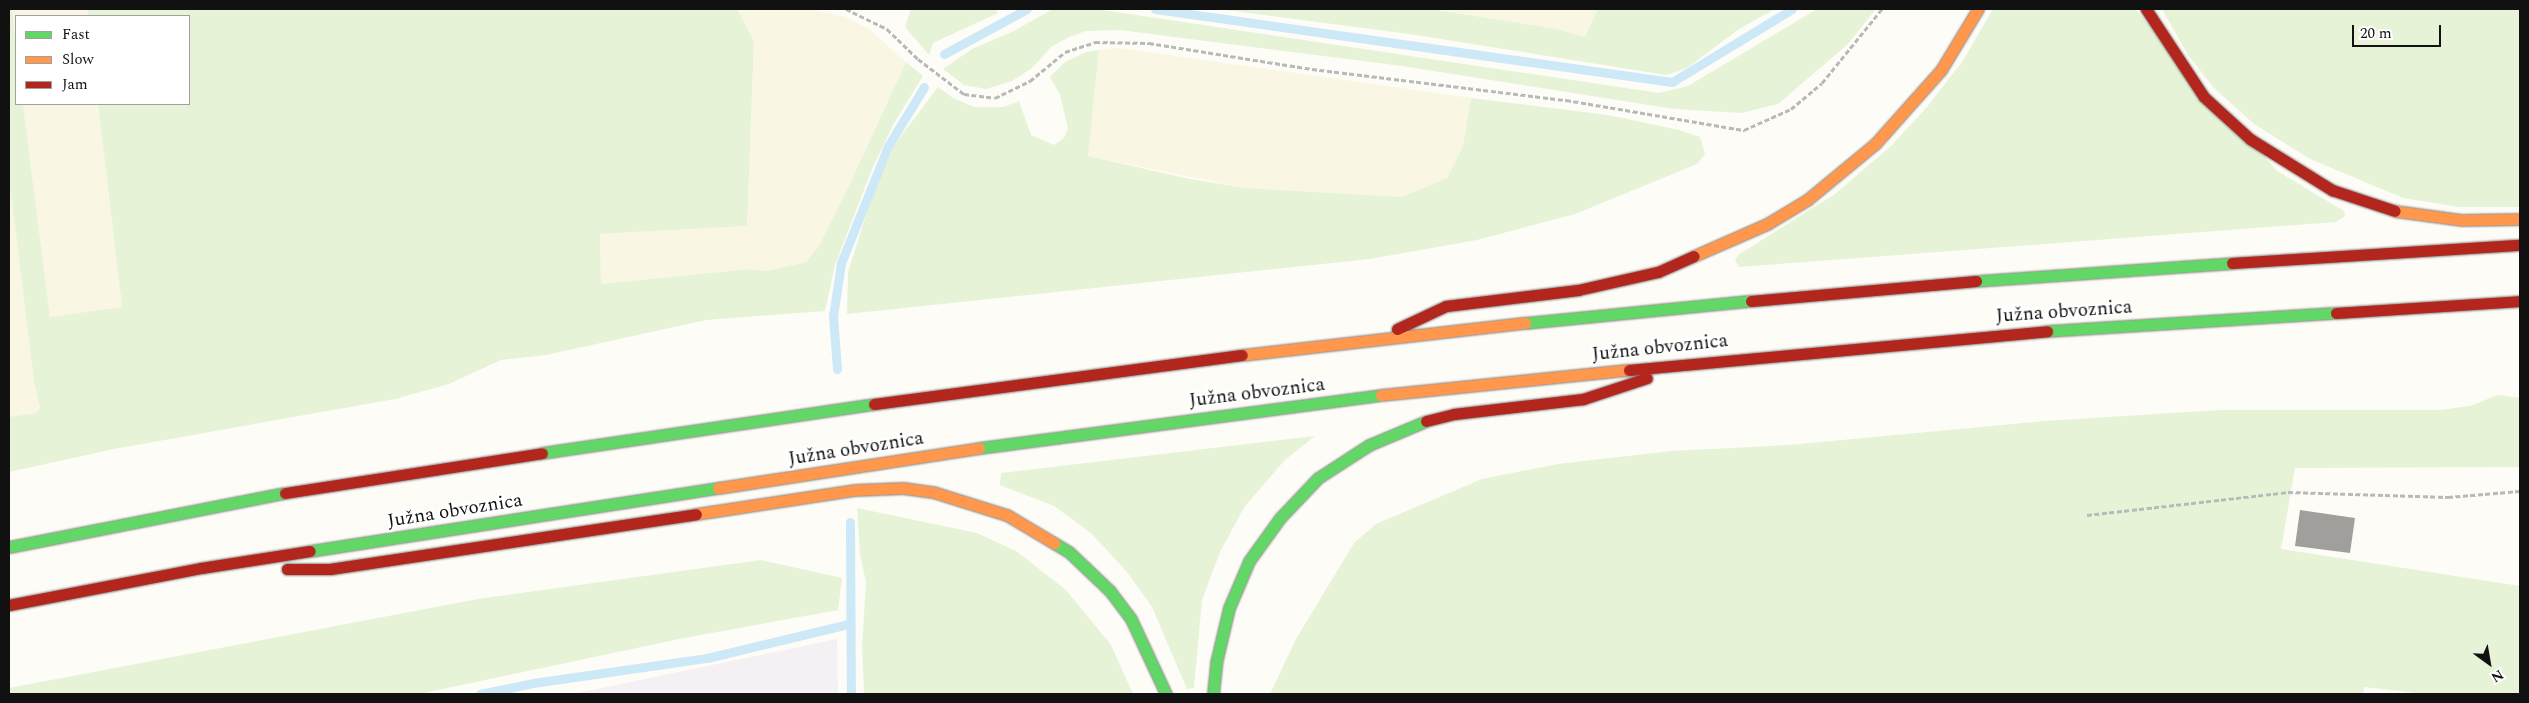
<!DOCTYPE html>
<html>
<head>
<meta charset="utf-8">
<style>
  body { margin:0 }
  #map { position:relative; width:2529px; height:703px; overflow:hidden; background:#fdfcf7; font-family:Spectral,serif }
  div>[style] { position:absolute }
  .industrial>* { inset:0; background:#f5f0f3 }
  .farmland>* { inset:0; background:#f9f7e4 }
  .green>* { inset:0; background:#e7f3d7 }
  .stream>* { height:9px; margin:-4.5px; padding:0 4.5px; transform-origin:4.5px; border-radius:4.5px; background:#cde8f7 }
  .building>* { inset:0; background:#a19f9c }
  .path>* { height:3px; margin-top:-1.5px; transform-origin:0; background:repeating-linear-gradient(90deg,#b9b9b8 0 5px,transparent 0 7.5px) }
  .roads { filter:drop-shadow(0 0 1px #858482) drop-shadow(0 0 1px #858482) }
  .fast>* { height:11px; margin:-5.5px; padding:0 5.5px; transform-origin:5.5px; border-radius:5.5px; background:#63d668 }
  .slow>* { height:11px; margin:-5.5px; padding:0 5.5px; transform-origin:5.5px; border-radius:5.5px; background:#ff974d }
  .jam>* { height:11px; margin:-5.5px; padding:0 5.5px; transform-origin:5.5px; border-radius:5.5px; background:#b3261e }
  span { translate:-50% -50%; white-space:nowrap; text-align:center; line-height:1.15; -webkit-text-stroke:5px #fff; paint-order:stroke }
  .street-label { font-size:19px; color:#111 }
  .frame { position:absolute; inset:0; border:10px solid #111; pointer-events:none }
  .legend { position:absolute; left:15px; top:15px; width:175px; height:90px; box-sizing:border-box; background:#fff; border:1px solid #a0a0a0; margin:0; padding:6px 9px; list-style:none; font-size:15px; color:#111 }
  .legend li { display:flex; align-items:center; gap:10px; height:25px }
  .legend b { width:25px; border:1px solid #a0a0a0 }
  .north { position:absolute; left:2464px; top:638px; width:50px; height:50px; -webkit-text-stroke:4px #fff; paint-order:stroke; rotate:148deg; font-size:14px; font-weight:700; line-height:20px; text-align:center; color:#111 }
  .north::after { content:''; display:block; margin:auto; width:18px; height:22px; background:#111; clip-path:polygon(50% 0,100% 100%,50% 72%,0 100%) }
  .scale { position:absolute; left:2352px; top:25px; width:89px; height:22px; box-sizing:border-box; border:2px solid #111; border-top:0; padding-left:6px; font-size:15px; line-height:18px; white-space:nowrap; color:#111; -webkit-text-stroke:4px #fff; paint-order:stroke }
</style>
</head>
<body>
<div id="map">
  <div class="industrial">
    <i style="clip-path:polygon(837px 639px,838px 694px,573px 694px)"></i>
  </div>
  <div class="farmland">
    <i style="clip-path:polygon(12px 9px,87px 9px,88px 16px,16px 16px,16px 47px)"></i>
    <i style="clip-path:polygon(737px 9px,810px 9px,846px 17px,869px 29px,906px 62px,847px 190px,820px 244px,806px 262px,766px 271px,749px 269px,601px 284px,600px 234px,747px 226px,754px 41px)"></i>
    <i style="clip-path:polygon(1430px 9px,1598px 9px,1585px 38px,1557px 29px)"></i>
    <i style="clip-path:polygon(1120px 48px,1471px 98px,1463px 146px,1447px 178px,1402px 197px,1245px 188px,1088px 156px,1099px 50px)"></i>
    <i style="clip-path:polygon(23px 104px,98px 104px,122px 308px,50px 317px)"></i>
    <i style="clip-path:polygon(9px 178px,34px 381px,40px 408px,36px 413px,9px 417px)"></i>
  </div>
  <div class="green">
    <i style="clip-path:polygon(9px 9px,12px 9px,16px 47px,16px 104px,23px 104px,50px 317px,122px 307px,98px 104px,189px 104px,189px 16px,88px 16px,87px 9px,737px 9px,754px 41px,747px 226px,600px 234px,601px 284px,749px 269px,766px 271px,806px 262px,820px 244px,847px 190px,906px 62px,923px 76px,893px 125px,872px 169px,835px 265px,825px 311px,706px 320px,546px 355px,501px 360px,449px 384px,395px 399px,114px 449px,9px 472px,9px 417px,36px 413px,40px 408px,34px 381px,9px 178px)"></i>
    <i style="clip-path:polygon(911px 9px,995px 9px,998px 13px,933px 43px,929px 55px,905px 27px)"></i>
    <i style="clip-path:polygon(1053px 9px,1096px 9px,1659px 93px,1688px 86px,1817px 9px,1876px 9px,1848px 44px,1778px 104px,1742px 113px,1674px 109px,1402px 66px,1120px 30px,1086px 31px,1069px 37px,1051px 47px,1032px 68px,1012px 81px,986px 89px,964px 85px,943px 69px,972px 49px,1014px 31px)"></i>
    <i style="clip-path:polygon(1219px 9px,1430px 9px,1557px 29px,1585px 37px,1598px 9px,1775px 9px,1739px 29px,1687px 68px,1666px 75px,1416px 35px)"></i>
    <i style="clip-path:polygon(1993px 9px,2135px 9px,2277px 171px,2344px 211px,2345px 216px,2336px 222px,1739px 267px,1735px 261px,1738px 255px,1835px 194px,1892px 145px,1927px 107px,1962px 62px)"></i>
    <i style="clip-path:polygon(2162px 9px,2520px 9px,2520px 207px,2459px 207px,2403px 198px,2310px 159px,2254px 124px,2214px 88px,2188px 55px)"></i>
    <i style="clip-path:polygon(1099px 50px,1088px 156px,1185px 178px,1245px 188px,1402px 197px,1447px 178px,1463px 146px,1471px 98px,1608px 115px,1679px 130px,1700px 137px,1705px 154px,1697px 164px,1575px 214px,1477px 240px,1370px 259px,847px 314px,848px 272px,873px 193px,895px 144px,938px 87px,953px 98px,974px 107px,1003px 107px,1019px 101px,1031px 135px,1054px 145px,1064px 138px,1068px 128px,1060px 95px,1050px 77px,1065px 62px,1086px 52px)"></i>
    <i style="clip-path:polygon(2498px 395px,2520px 398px,2520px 467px,2295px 468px,2281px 549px,2520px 586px,2520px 694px,2424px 694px,2364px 687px,2363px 694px,1270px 694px,1296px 639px,1354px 543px,1376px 524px,1482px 479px,1558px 464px,1671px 451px,1789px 445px,2044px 421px,2220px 410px,2440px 410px,2470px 406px)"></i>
    <i style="clip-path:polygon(1315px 436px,1285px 460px,1245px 506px,1220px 552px,1202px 600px,1194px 688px,1187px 689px,1152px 607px,1127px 572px,1091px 533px,1054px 506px,1000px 485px,1001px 473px)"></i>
    <i style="clip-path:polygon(857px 508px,977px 533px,1016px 551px,1066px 590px,1111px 645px,1133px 694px,864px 694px,862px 647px,866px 582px,860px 554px)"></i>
    <i style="clip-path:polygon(761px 560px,842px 578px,838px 610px,679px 639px,419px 694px,9px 694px,9px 688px,478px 599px)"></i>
  </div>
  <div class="stream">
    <i style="left:1155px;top:9px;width:522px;rotate:8.04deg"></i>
    <i style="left:1672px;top:82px;width:140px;rotate:-31.3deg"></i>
    <i style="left:944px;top:54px;width:94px;rotate:-28.5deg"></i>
    <i style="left:837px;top:369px;width:53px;rotate:-94.3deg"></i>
    <i style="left:833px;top:316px;width:54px;rotate:-81.4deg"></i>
    <i style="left:841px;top:263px;width:126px;rotate:-68.1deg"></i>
    <i style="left:888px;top:146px;width:69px;rotate:-58.6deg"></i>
    <i style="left:850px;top:522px;width:172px;rotate:89.7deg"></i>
    <i style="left:480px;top:694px;width:54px;rotate:-11.7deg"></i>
    <i style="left:533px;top:683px;width:176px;rotate:-8.2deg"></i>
    <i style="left:707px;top:658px;width:146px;rotate:-13.5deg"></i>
  </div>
  <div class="building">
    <i style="clip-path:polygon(2300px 510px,2355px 518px,2350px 553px,2295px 546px)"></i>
  </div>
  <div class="path">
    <i style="left:846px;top:9px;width:46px;rotate:26deg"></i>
    <i style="left:887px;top:29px;width:43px;rotate:44.1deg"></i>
    <i style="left:918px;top:59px;width:58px;rotate:37.3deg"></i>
    <i style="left:964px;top:94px;width:31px;rotate:7deg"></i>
    <i style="left:995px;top:98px;width:39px;rotate:-26deg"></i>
    <i style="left:1030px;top:81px;width:45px;rotate:-39.6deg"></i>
    <i style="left:1065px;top:52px;width:32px;rotate:-18deg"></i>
    <i style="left:1095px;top:42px;width:54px;rotate:1.1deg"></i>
    <i style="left:1149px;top:43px;width:165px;rotate:9.1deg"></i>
    <i style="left:1312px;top:69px;width:256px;rotate:7deg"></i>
    <i style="left:1566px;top:100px;width:181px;rotate:9.6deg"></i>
    <i style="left:1744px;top:130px;width:51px;rotate:-24.1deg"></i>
    <i style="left:1791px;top:109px;width:40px;rotate:-40deg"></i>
    <i style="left:1822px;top:83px;width:95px;rotate:-51deg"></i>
    <i style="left:2087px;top:515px;width:202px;rotate:-6.5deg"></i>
    <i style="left:2288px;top:492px;width:160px;rotate:1.8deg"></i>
    <i style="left:2448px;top:497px;width:72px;rotate:-4.8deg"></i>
  </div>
  <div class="roads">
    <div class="fast">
      <i style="left:1976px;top:281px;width:257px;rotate:-4deg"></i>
      <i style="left:1525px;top:323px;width:227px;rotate:-5.6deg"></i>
      <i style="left:2047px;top:331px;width:290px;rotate:-3.6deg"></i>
      <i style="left:979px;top:448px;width:405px;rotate:-7.5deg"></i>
      <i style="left:542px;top:453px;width:336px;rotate:-8.4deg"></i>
      <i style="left:1054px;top:543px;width:17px;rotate:31deg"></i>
      <i style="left:1069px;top:552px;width:57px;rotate:43.6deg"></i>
      <i style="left:1110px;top:591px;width:35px;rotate:53deg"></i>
      <i style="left:1131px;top:619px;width:83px;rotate:65deg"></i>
      <i style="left:9px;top:547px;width:281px;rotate:-11.1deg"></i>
      <i style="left:310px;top:551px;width:413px;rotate:-8.8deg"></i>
      <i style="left:1213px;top:694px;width:31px;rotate:-84deg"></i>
      <i style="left:1216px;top:663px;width:57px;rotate:-76.7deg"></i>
      <i style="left:1229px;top:608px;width:51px;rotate:-66.9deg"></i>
      <i style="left:1249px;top:561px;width:53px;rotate:-54.2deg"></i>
      <i style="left:1280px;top:518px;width:55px;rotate:-46.5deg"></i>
      <i style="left:1318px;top:478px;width:61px;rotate:-32.9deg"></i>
      <i style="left:1369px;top:445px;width:62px;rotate:-22.8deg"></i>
    </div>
    <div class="slow">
      <i style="left:2395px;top:211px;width:68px;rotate:7.7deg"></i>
      <i style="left:2462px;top:220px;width:58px;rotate:-1deg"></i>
      <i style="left:1694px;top:256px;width:80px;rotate:-23.7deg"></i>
      <i style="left:1767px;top:224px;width:47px;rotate:-31deg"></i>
      <i style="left:1807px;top:200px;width:88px;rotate:-39.5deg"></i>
      <i style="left:1875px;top:144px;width:99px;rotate:-48.3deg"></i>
      <i style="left:1941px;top:70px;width:71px;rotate:-58.8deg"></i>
      <i style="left:1242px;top:355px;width:285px;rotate:-6.5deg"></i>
      <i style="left:1381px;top:395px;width:249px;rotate:-5.8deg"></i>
      <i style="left:718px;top:488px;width:264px;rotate:-8.7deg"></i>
      <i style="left:696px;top:514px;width:161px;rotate:-8.6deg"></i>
      <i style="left:855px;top:490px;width:48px;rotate:-2.4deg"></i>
      <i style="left:903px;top:488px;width:30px;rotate:8deg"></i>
      <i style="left:933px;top:492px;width:77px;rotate:17.3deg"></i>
      <i style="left:1007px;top:515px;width:55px;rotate:30.8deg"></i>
    </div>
    <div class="jam">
      <i style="left:2146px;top:9px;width:105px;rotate:56.6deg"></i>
      <i style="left:2204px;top:97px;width:62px;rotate:42.4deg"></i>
      <i style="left:2250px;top:139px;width:97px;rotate:31.9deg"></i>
      <i style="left:2332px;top:190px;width:66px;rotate:18.4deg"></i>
      <i style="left:2232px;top:263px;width:289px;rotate:-3.6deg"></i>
      <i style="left:1751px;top:301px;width:226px;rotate:-5.1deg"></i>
      <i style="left:2336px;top:313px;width:184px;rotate:-3.7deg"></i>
      <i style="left:1397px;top:329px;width:54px;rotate:-25.1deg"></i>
      <i style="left:1446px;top:306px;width:133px;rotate:-6.9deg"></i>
      <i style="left:1578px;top:290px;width:82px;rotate:-12.7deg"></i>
      <i style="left:1658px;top:272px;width:39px;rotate:-24deg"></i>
      <i style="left:1629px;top:370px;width:420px;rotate:-5.3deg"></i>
      <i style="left:874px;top:404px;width:371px;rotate:-7.6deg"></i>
      <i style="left:1426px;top:421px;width:29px;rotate:-14deg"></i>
      <i style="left:1454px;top:414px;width:130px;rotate:-6.6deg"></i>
      <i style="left:1583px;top:399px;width:67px;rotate:-18.2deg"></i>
      <i style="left:285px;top:493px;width:260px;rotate:-8.8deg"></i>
      <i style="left:287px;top:569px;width:43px"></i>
      <i style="left:330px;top:569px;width:370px;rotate:-8.5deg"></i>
      <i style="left:9px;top:605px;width:196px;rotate:-10.9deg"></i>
      <i style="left:201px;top:568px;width:110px;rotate:-8.9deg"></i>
    </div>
  </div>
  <div class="street-label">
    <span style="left:2064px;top:312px;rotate:-4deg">Južna obvoznica</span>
    <span style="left:1660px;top:348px;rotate:-6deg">Južna obvoznica</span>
    <span style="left:1257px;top:393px;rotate:-7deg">Južna obvoznica</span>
    <span style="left:856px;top:449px;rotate:-9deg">Južna obvoznica</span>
    <span style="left:455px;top:511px;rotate:-9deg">Južna obvoznica</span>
  </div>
  <div class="frame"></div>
  <ul class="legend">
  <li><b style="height:6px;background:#63d668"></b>Fast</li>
  <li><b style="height:6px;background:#ff974d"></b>Slow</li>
  <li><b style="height:6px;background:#b3261e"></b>Jam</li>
  </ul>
  <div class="north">N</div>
  <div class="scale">20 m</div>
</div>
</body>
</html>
